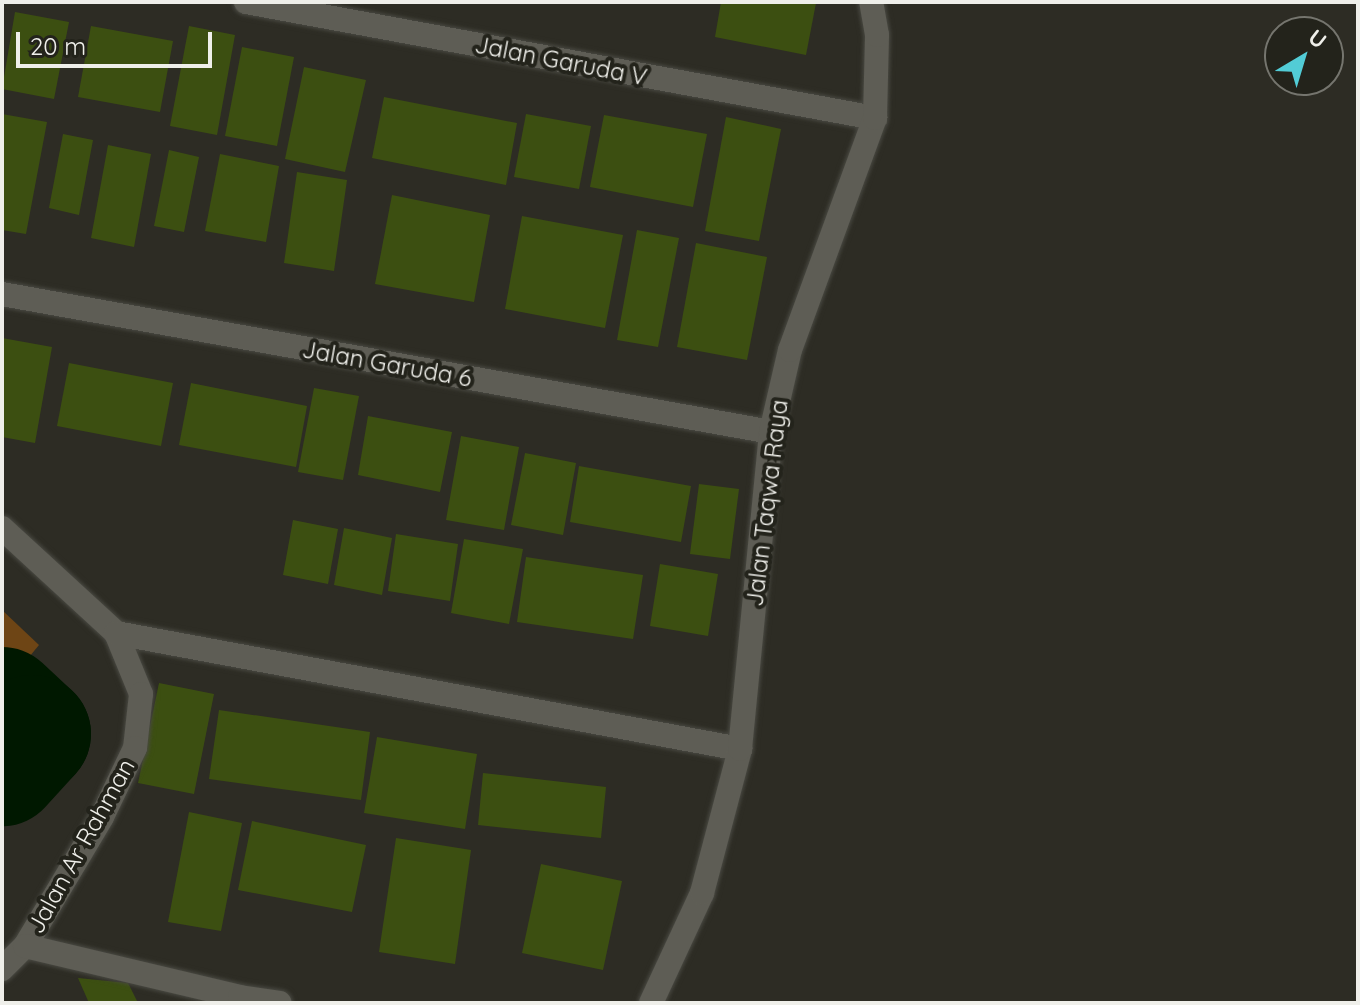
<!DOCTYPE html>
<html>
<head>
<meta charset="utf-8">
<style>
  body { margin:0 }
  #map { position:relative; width:1360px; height:1005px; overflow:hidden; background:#2d2c24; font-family:Quicksand,sans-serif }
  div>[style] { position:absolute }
  .green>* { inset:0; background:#6e4515 }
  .river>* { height:118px; margin:-59px; padding:0 59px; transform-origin:59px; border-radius:59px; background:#001800 }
  .building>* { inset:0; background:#3c4f11 }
  .roads { filter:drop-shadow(0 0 2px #494942) drop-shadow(0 0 2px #494942) }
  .minor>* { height:24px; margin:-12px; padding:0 12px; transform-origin:12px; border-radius:12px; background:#5e5d55 }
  span { translate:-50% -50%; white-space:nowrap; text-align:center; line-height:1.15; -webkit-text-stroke:8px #23231b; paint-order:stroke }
  .street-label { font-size:24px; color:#efefea }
  .frame { position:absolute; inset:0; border:4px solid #efefea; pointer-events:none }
  .north { position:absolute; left:1264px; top:16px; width:80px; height:80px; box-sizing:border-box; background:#23231b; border:2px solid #75756e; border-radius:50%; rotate:38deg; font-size:22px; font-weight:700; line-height:32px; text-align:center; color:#efefea }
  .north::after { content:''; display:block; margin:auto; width:28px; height:36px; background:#52ccd6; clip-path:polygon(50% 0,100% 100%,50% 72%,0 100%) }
  .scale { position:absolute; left:16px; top:32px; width:196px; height:36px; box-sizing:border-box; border:4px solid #efefea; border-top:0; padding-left:10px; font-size:24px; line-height:28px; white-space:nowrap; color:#efefea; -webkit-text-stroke:6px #23231b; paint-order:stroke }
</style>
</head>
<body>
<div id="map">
  <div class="green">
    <i style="clip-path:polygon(2px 610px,39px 645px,2px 690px)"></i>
  </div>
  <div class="river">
    <i style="left:2px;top:706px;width:41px;rotate:43deg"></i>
    <i style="left:32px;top:734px;width:45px;rotate:132.3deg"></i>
  </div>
  <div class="building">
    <i style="clip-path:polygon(721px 2px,816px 3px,806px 55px,715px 37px)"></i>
    <i style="clip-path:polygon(15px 12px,69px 22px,54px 99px,2px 89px)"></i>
    <i style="clip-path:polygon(91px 26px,173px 41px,160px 112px,78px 97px)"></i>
    <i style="clip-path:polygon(189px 26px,235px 35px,217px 135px,170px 126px)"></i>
    <i style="clip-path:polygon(242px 47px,294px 57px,277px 146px,225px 136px)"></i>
    <i style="clip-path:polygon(304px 67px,366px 80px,345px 172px,285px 159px)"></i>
    <i style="clip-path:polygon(384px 97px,517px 123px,506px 185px,372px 158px)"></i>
    <i style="clip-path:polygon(2px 114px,47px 122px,26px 234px,2px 230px)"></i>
    <i style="clip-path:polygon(526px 114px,591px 126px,579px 189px,514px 177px)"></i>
    <i style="clip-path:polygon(604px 115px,707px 134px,693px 207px,590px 187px)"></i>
    <i style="clip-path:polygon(726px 117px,781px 129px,759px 241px,705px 231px)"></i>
    <i style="clip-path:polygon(63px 134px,93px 140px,79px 215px,49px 208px)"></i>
    <i style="clip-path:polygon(108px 145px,151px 154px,134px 247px,91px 238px)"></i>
    <i style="clip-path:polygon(169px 150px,199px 157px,184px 232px,154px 226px)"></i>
    <i style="clip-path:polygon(220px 154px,279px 166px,266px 242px,205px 231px)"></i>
    <i style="clip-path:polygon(297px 172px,347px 180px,334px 271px,284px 263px)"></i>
    <i style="clip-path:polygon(392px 195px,490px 215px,474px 302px,375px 284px)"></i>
    <i style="clip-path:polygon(522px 216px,623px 235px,605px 328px,505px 309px)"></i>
    <i style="clip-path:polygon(637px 230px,679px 238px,658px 347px,617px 340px)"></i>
    <i style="clip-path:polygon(696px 243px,767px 257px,747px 360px,677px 347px)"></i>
    <i style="clip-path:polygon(2px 338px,52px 347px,35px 443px,2px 437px)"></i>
    <i style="clip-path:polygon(69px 363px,173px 383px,161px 446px,57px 426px)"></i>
    <i style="clip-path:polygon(191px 383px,307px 406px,296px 467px,179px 445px)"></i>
    <i style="clip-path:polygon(314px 388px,359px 396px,343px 480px,298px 472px)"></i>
    <i style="clip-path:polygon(368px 416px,452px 432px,440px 492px,358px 475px)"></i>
    <i style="clip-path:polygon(461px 436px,519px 447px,504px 530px,446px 520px)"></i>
    <i style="clip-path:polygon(525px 453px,576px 463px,563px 535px,511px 525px)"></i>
    <i style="clip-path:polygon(579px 466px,691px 486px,681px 542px,570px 522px)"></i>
    <i style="clip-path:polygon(699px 484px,739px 489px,730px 559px,690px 554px)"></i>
    <i style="clip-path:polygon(293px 520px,338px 529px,328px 584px,283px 575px)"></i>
    <i style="clip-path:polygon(344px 528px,392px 538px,382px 595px,334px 585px)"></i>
    <i style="clip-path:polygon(396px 534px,458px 544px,450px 601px,388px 591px)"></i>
    <i style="clip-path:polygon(464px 539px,523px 549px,509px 624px,451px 613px)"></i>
    <i style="clip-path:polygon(526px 557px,643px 575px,633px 639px,517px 622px)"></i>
    <i style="clip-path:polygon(660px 564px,718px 574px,708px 636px,650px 626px)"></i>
    <i style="clip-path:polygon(159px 683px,214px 694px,194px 794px,138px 783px)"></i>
    <i style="clip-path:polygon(219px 710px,370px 732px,361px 800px,209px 779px)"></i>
    <i style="clip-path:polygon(377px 737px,477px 754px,465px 829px,364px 813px)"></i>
    <i style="clip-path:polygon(483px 773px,606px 787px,601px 838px,478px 825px)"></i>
    <i style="clip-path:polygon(189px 812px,242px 823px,221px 931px,168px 922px)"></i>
    <i style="clip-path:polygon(252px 821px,366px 845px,352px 912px,238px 890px)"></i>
    <i style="clip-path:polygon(396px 838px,471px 850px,455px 964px,379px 952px)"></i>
    <i style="clip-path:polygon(541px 864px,622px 881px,603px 970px,522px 953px)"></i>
    <i style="clip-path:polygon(78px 978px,128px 983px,138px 1003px,89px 1003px)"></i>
  </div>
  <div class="roads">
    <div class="minor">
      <i style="left:246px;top:2px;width:640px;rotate:10.45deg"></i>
      <i style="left:2px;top:294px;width:781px;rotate:10.17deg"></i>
      <i style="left:2px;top:528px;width:155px;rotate:42.6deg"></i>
      <i style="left:116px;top:633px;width:66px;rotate:67.7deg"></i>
      <i style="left:141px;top:694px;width:54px;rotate:96.3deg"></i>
      <i style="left:135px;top:748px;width:76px;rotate:115.6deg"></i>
      <i style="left:102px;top:817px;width:150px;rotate:120.8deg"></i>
      <i style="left:25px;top:946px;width:33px;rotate:135deg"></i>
      <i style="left:116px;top:633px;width:635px;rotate:10.53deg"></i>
      <i style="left:25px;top:946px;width:221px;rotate:13.3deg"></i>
      <i style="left:240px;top:997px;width:40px;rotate:8.5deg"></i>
      <i style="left:651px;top:1003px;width:121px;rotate:-65.1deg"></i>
      <i style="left:702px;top:893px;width:149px;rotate:-75.2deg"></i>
      <i style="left:740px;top:749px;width:319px;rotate:-84.4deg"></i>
      <i style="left:771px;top:432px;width:84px;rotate:-77deg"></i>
      <i style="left:790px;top:350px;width:247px;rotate:-69.9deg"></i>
      <i style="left:875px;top:118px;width:83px;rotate:-88.6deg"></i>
      <i style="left:877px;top:35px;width:34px;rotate:-100deg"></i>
    </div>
  </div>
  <div class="street-label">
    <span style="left:561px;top:61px;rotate:11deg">Jalan Garuda V</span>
    <span style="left:387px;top:364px;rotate:10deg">Jalan Garuda 6</span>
    <span style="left:767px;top:503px;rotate:-83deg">Jalan Taqwa Raya</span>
    <span style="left:81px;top:846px;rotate:-61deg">Jalan Ar Rahman</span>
  </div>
  <div class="frame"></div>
  <div class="north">U</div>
  <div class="scale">20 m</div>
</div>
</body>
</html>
